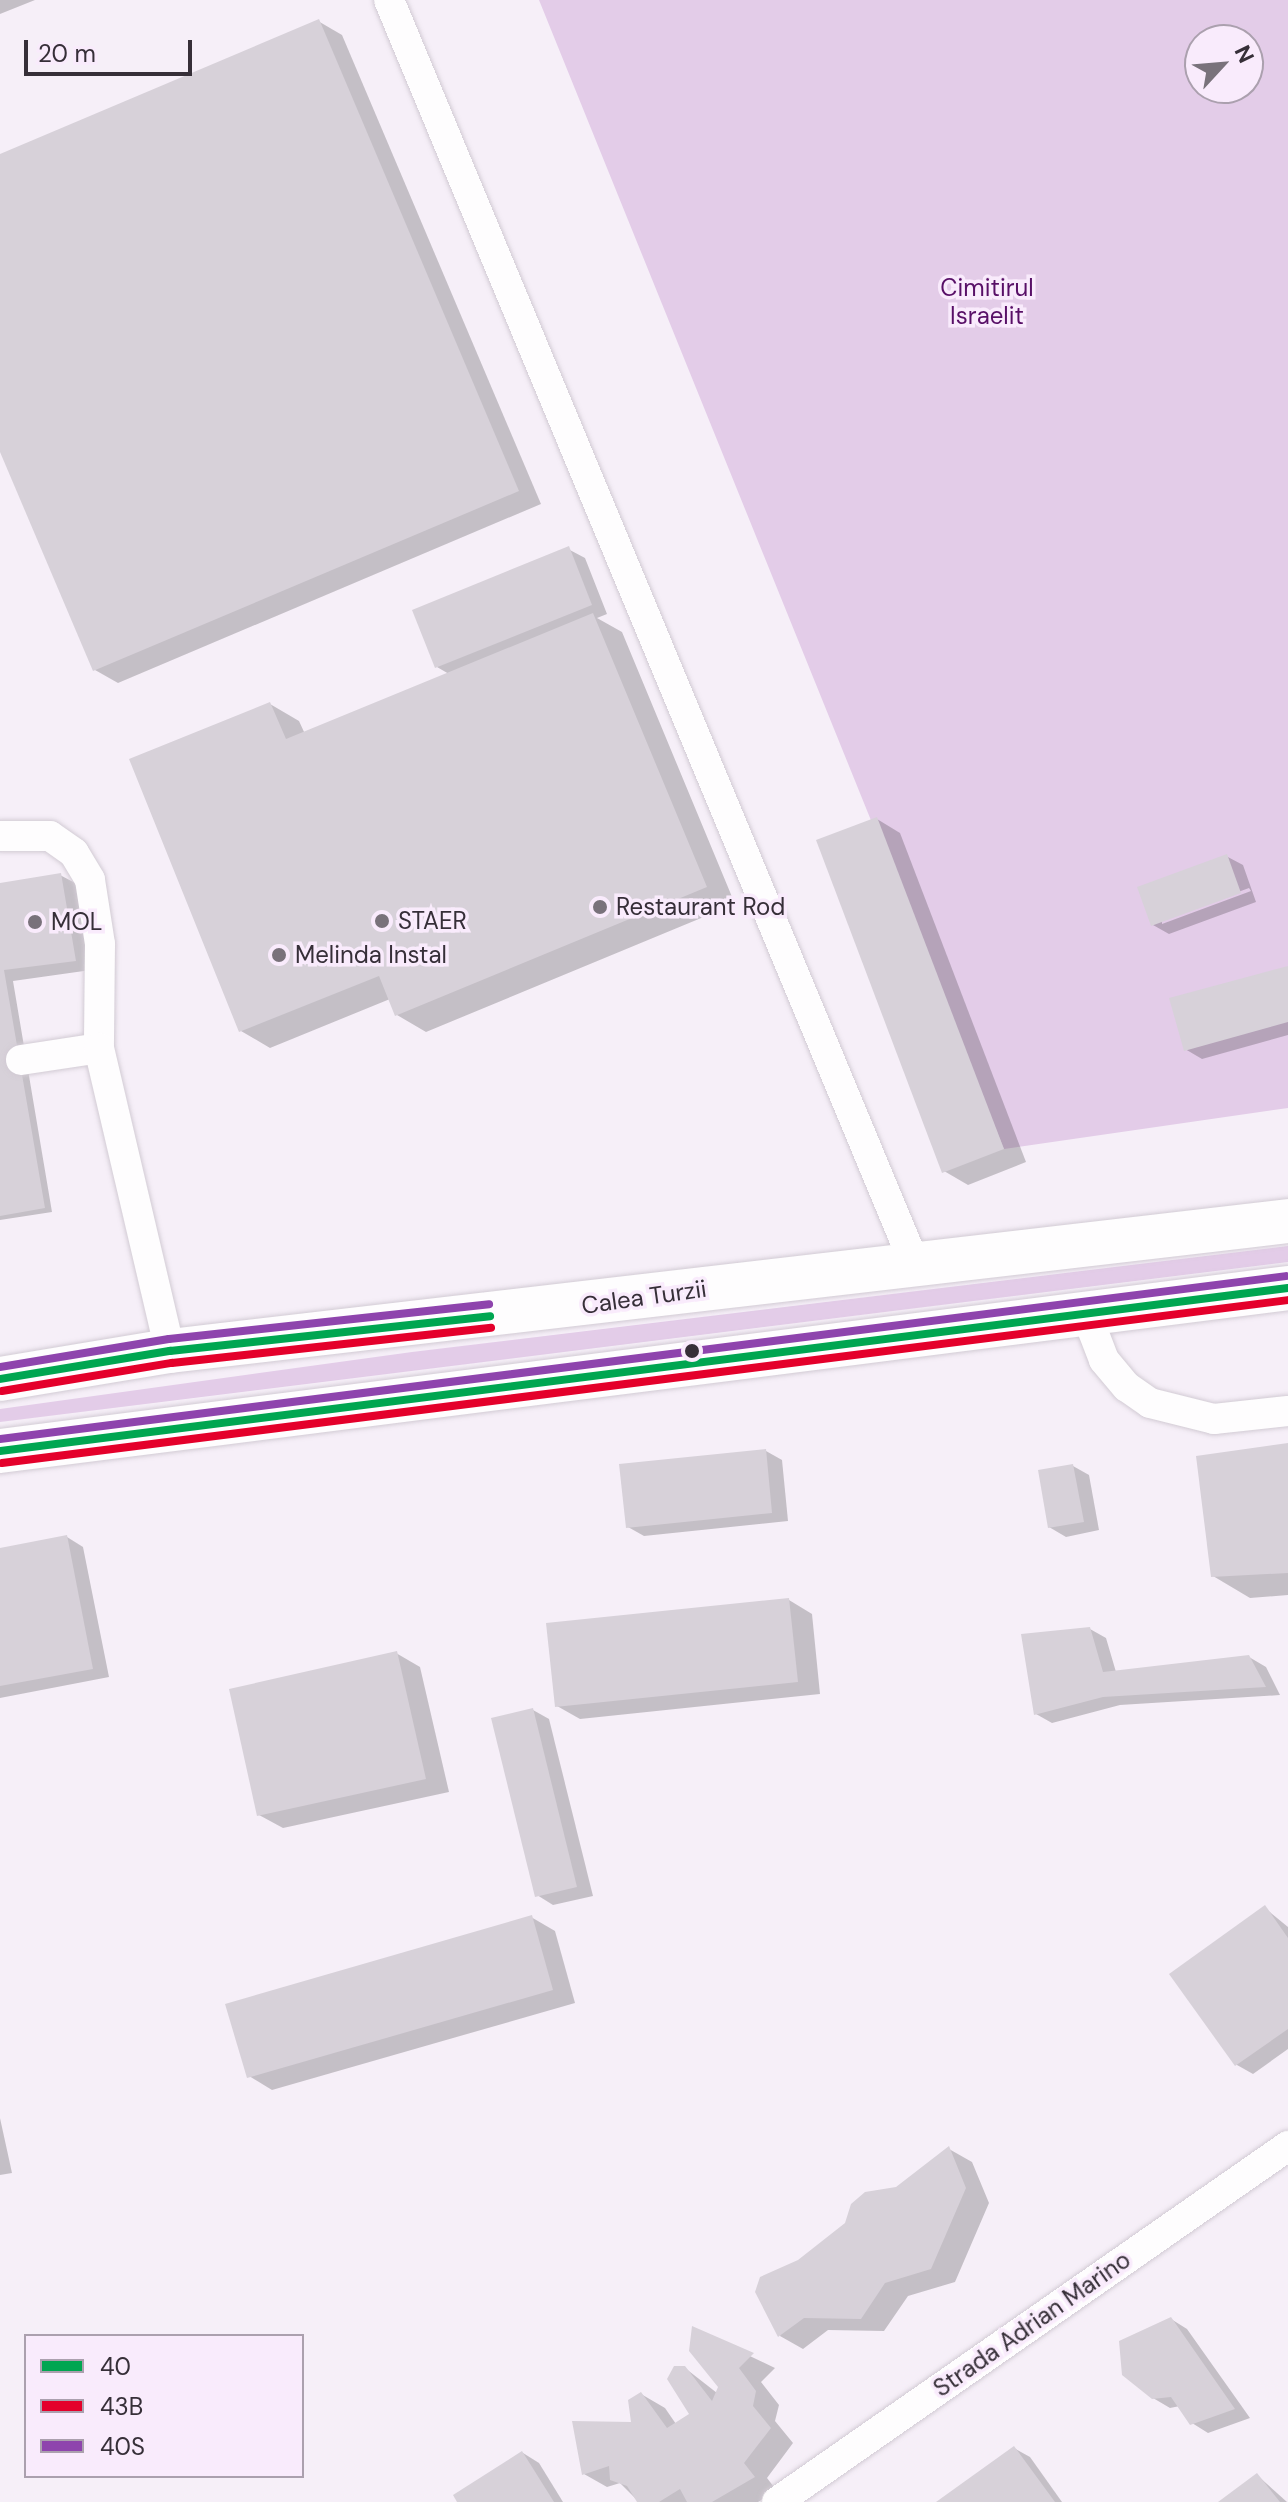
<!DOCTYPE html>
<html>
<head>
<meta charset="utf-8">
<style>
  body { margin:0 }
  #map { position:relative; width:1288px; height:2502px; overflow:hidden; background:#f6eff8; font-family:"DM Sans",sans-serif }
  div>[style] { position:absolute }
  .green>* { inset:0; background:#e3cce8 }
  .shadow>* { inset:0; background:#0003 }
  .building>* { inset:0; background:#d7d1d9 }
  .roads { filter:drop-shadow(0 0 2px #d2cbd4) drop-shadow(0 0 2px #d2cbd4) }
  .service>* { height:30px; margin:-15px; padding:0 15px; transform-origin:15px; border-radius:15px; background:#fefdfe }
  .primary>* { height:44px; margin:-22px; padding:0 22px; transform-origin:22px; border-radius:22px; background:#fefdfe }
  .bus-1>* { height:8px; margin:-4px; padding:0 4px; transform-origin:4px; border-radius:4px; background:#00a651 }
  .bus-2>* { height:8px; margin:-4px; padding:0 4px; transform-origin:4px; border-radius:4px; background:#e4002b }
  .bus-3>* { height:8px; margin:-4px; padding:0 4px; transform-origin:4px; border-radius:4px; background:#8e44ad }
  .dots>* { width:22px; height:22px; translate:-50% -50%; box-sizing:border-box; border:4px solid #f9ebfc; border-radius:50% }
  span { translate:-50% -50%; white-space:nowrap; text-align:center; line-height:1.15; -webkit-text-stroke:7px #f9ebfc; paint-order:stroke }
  .park-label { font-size:24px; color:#580f67 }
  .poi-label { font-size:24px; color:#362f38 }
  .left { translate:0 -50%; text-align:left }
  .street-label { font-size:24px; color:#362f38 }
  .legend { position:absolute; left:24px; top:2334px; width:280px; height:144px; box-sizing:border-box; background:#f9ebfc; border:2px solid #aba0ae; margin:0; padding:10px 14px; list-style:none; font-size:24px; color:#362f38 }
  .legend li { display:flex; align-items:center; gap:16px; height:40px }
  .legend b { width:40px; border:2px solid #aba0ae }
  .north { position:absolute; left:1184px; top:24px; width:80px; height:80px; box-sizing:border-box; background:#f9ebfc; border:2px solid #aba0ae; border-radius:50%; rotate:64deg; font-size:22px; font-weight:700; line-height:32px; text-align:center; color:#362f38 }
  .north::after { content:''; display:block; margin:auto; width:28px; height:36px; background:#79727b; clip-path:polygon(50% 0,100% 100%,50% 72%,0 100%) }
  .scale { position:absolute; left:24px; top:40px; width:168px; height:36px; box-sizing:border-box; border:4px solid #362f38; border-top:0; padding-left:10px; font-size:24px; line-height:28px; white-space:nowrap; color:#362f38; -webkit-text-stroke:6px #f9ebfc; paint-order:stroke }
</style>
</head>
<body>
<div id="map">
  <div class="green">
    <i style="clip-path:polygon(evenodd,539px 0,1288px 0,1288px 1108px,1004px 1149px,539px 0,1200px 40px,1248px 40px,1248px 88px,1200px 88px,1200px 40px)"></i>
    <i style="clip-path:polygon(1288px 1246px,1288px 1262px,0 1422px,0 1409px,412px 1352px)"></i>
  </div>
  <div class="shadow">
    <i style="clip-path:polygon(0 0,35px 0,0 14px)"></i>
    <i style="clip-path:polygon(318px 21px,342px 35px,541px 504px,118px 683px,95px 670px,0 446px,0 156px)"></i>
    <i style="clip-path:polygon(568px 549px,585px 558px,607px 614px,597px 618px,622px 632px,735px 904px,426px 1032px,397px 1015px,390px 999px,270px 1048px,241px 1031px,270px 704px,299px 721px,305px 734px,449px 674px,437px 667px)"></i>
    <i style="clip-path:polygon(877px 819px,900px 833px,1026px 1162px,968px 1185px,944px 1171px)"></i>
    <i style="clip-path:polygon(evenodd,1226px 856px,1243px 865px,1256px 902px,1169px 934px,1153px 925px,1226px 856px,1249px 888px,1251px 891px,1162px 924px,1162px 920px,1249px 888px)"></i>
    <i style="clip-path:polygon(60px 875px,77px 884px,91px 970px,13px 981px,52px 1212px,0 1220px,0 885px)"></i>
    <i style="clip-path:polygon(1288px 968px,1288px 1035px,1202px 1059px,1185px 1049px)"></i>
    <i style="clip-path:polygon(1288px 1445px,1288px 1595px,1250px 1598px,1213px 1576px)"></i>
    <i style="clip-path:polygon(766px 1451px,782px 1460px,788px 1521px,644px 1536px,628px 1527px)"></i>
    <i style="clip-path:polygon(1073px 1466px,1089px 1475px,1099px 1530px,1066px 1537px,1049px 1527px)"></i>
    <i style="clip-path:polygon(67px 1537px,83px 1547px,109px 1677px,0 1698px,0 1550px)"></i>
    <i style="clip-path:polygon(789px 1600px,812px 1614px,820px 1694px,580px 1719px,557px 1706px)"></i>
    <i style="clip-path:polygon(1090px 1629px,1106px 1638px,1116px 1672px,1249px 1657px,1266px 1667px,1280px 1695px,1120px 1705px,1052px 1723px,1036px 1714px)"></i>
    <i style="clip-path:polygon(396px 1653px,420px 1667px,449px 1792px,283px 1828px,259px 1815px)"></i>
    <i style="clip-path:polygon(533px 1710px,549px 1719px,593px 1896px,553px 1905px,537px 1895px)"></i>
    <i style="clip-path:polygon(1265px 1908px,1288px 1927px,1288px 2049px,1253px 2074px,1237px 2065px,1172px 1974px)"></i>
    <i style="clip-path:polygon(531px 1917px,555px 1931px,575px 2003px,272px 2090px,249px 2076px)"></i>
    <i style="clip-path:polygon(0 2118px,12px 2173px,0 2175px)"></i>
    <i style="clip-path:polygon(949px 2149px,972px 2162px,989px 2203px,955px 2282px,908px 2296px,884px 2331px,828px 2330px,803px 2349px,780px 2336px,799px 2261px)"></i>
    <i style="clip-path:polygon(1171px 2319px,1187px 2329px,1250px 2418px,1208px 2433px,1192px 2423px,1180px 2406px,1170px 2408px,1153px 2398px)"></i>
    <i style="clip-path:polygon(693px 2329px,775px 2368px,761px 2382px,779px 2405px,775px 2421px,793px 2443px,767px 2478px,777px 2491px,758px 2502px,639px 2502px,620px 2483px,607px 2487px,584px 2474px,634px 2424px,641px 2394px,665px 2408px,676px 2424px,692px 2415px,685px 2368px,717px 2393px,720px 2387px)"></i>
    <i style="clip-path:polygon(1014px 2448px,1030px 2457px,1062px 2502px,940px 2502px)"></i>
    <i style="clip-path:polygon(523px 2453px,539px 2463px,563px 2502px,459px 2502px)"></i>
    <i style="clip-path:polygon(1257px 2475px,1287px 2502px,1222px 2502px)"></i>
  </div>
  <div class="building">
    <i style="clip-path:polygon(319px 19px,519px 491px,93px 671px,0 452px,0 154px)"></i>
    <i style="clip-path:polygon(569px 546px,592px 605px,435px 668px,412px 610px)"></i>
    <i style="clip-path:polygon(593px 613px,707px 887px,395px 1016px,379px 976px,239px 1032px,129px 759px,270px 702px,286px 739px)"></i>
    <i style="clip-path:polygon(877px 817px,1004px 1149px,942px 1173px,816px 840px)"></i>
    <i style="clip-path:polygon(1227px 854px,1241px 893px,1151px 926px,1137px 887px)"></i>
    <i style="clip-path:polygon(61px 873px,76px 961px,4px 970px,45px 1208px,0 1216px,0 883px)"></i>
    <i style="clip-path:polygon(1288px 966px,1288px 1022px,1184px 1051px,1169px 998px)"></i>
    <i style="clip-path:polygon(1288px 1443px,1288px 1573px,1211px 1577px,1196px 1456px)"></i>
    <i style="clip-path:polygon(766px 1449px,772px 1513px,626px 1528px,619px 1464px)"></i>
    <i style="clip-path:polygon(1073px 1464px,1084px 1522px,1048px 1528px,1038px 1470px)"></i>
    <i style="clip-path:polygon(67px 1535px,93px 1669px,0 1686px,0 1548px)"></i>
    <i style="clip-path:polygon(789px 1598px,798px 1682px,555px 1707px,546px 1623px)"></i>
    <i style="clip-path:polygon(1090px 1627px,1103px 1672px,1249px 1655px,1266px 1687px,1103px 1697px,1034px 1715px,1021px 1634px)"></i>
    <i style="clip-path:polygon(397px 1651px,426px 1779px,257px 1816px,229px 1689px)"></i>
    <i style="clip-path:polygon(533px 1708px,577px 1887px,535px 1897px,491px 1718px)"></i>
    <i style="clip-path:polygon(1265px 1905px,1288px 1938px,1288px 2029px,1235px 2066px,1169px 1974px)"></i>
    <i style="clip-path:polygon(532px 1915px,553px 1990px,247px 2078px,225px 2004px)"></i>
    <i style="clip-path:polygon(949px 2146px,966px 2188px,931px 2269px,885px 2283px,861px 2319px,804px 2318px,778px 2337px,755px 2292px,760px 2277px,798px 2260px,845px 2223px,851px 2204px,865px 2192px,896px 2187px)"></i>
    <i style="clip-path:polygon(1171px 2317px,1235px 2409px,1190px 2425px,1171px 2397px,1152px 2399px,1122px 2375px,1119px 2341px)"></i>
    <i style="clip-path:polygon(692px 2326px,754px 2353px,739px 2368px,756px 2391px,753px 2406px,771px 2428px,744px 2463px,755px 2477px,712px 2502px,687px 2502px,680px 2489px,659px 2502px,637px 2502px,627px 2486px,610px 2480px,609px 2466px,582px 2475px,572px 2421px,631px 2422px,628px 2400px,641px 2392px,667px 2428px,689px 2414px,667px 2379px,674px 2366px,685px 2366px,712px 2401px,718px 2387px,689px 2351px)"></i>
    <i style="clip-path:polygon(1014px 2446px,1055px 2502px,936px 2502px)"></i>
    <i style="clip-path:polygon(522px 2451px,554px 2502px,457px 2502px,453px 2495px)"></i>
    <i style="clip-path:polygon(1257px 2473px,1280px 2502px,1218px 2502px)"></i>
  </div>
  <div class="roads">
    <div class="service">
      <i style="left:389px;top:0;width:1372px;rotate:67.42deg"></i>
      <i style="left:0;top:836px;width:50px"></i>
      <i style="left:50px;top:836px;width:29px;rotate:35deg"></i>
      <i style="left:74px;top:853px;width:31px;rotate:59deg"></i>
      <i style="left:90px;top:880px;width:65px;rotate:81.1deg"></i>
      <i style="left:100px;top:944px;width:104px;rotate:90.6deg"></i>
      <i style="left:21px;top:1060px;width:79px;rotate:-8.7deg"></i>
      <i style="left:99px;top:1048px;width:311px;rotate:76.8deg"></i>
      <i style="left:1086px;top:1313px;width:50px;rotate:69deg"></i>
      <i style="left:1104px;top:1360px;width:35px;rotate:50deg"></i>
      <i style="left:1127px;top:1387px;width:28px;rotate:35deg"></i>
      <i style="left:1150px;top:1403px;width:66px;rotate:14deg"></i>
      <i style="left:1214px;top:1419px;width:74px;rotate:-6.2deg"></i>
      <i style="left:777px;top:2502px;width:623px;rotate:-34.86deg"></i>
    </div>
    <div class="primary">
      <i style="left:0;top:1379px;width:172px;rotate:-9.4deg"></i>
      <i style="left:170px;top:1351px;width:1126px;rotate:-6.63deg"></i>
      <i style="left:0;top:1451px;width:1298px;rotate:-7.21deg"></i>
    </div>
  </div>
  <div class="bus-1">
    <i style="left:0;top:1379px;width:172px;rotate:-9.4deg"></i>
    <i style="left:170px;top:1351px;width:322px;rotate:-6.2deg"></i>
    <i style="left:0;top:1451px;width:1298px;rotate:-7.21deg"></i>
  </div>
  <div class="bus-2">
    <i style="left:2px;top:1391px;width:172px;rotate:-9.4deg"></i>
    <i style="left:172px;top:1363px;width:321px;rotate:-6.3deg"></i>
    <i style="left:2px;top:1463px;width:1296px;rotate:-7.22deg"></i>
  </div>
  <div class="bus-3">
    <i style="left:0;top:1367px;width:171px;rotate:-9.4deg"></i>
    <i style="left:169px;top:1339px;width:322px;rotate:-6.2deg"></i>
    <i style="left:0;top:1439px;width:1296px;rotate:-7.22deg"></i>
  </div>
  <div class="dots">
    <i style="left:600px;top:907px;background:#79727b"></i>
    <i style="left:382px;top:921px;background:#79727b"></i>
    <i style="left:35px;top:922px;background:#79727b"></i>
    <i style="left:279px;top:955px;background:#79727b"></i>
    <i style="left:692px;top:1351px;background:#362f38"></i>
  </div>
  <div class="park-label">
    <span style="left:987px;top:302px">Cimitirul<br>Israelit</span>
  </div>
  <div class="poi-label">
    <span class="left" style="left:616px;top:907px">Restaurant Rod</span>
    <span class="left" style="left:398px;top:921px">STAER</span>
    <span class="left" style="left:51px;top:922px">MOL</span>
    <span class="left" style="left:295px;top:955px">Melinda Instal</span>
  </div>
  <div class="street-label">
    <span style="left:644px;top:1297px;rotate:-8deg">Calea Turzii</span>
    <span style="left:1032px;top:2324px;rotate:-35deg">Strada Adrian Marino</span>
  </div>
  <ul class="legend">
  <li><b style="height:10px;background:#00a651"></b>40</li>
  <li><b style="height:10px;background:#e4002b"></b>43B</li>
  <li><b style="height:10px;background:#8e44ad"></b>40S</li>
  </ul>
  <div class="north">N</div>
  <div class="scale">20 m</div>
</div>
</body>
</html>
